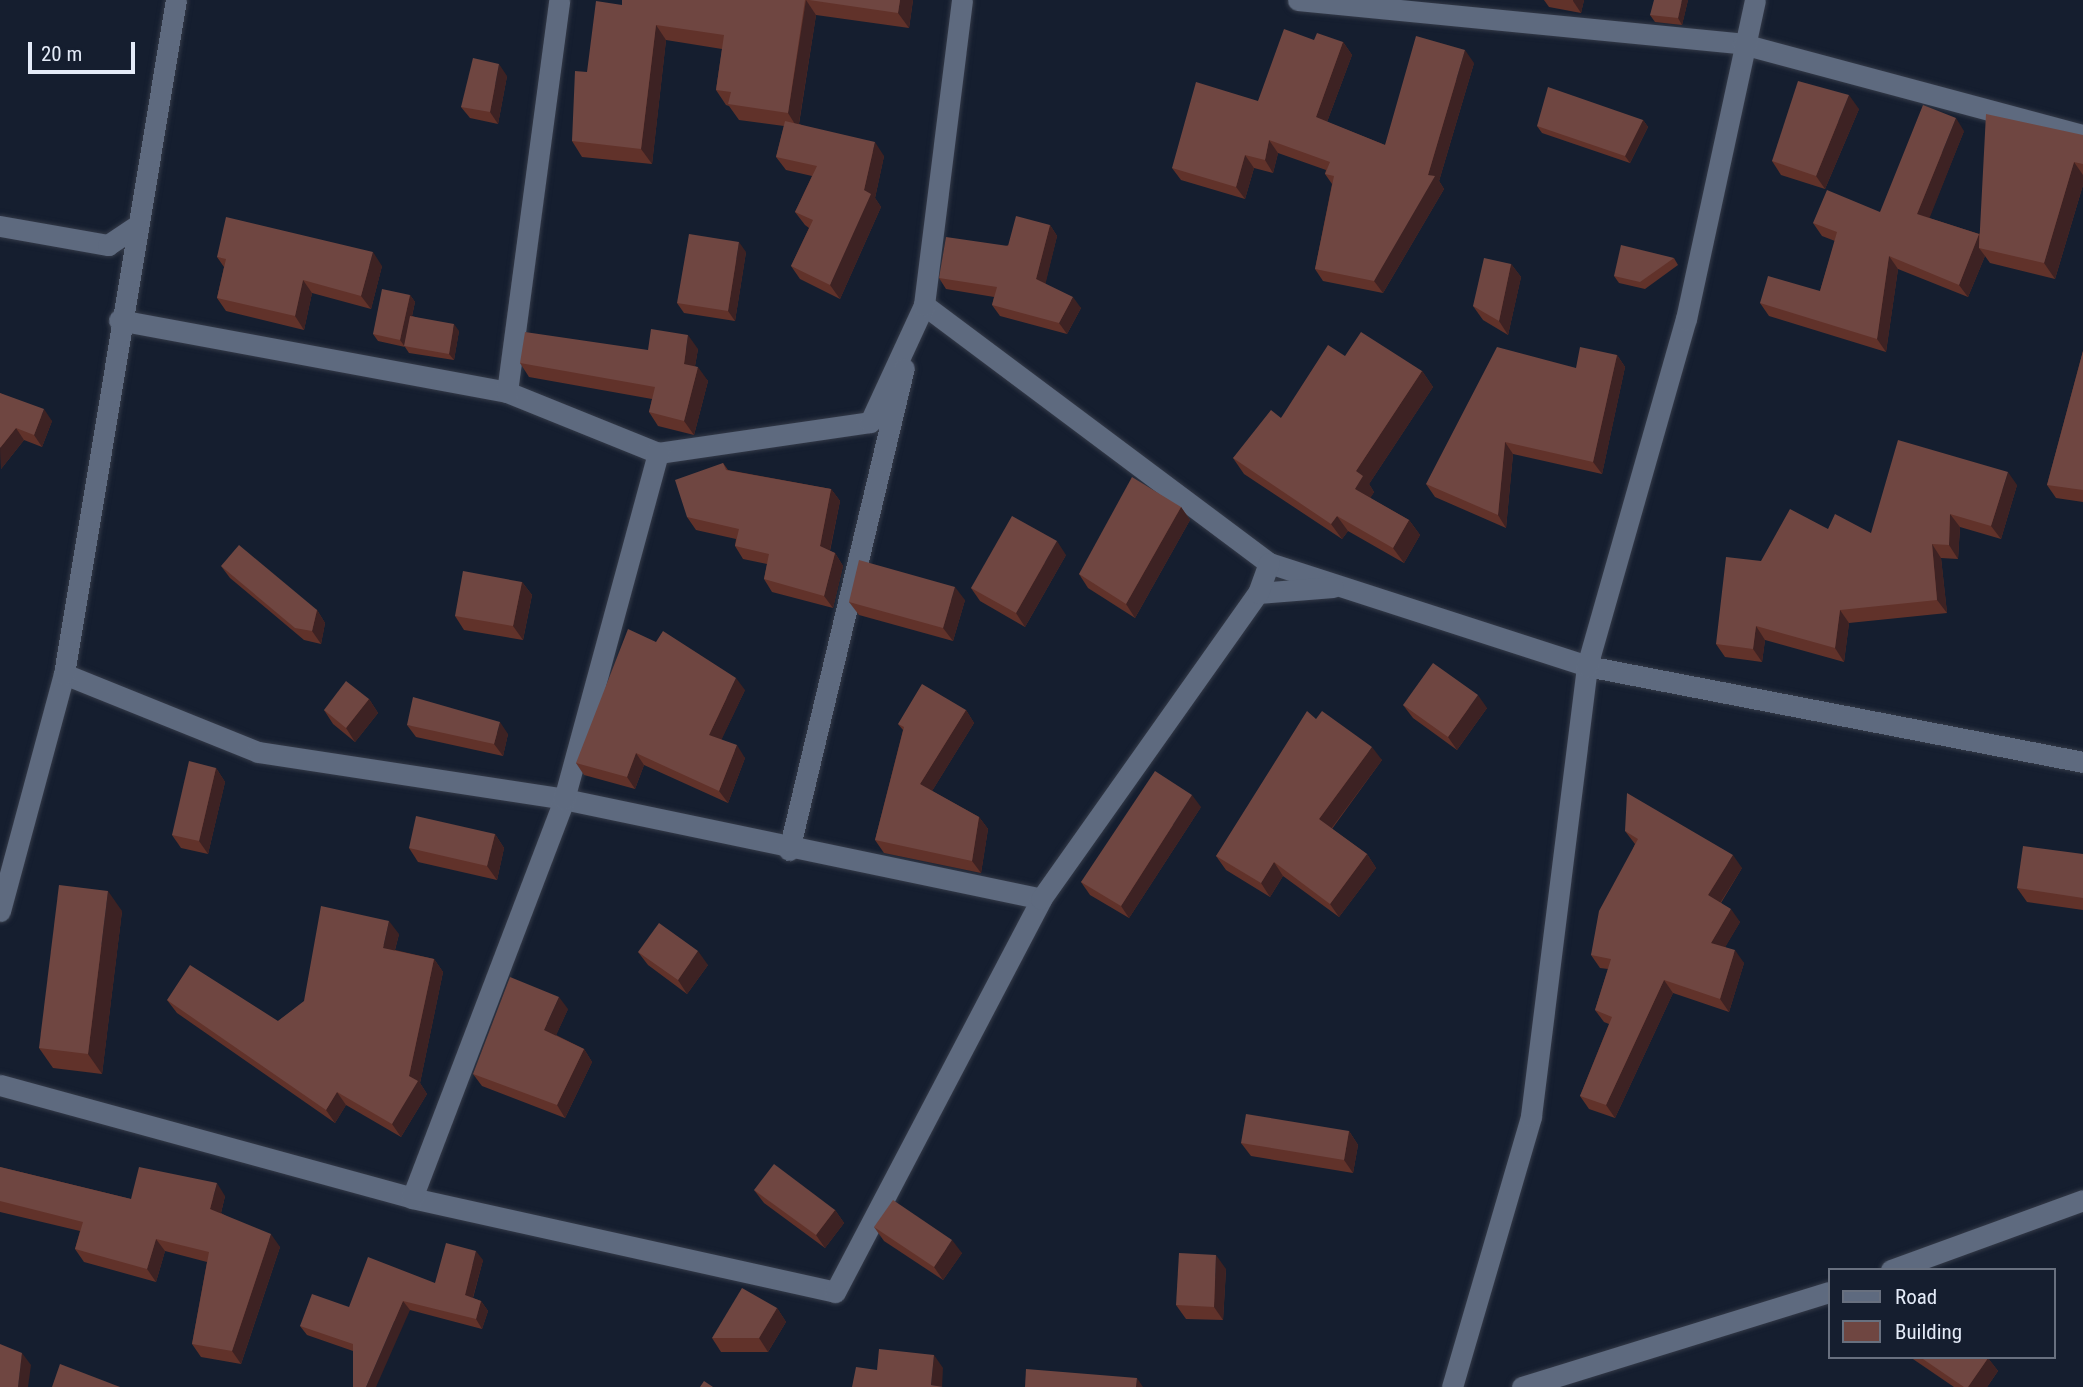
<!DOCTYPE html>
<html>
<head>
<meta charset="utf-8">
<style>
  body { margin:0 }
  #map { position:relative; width:2083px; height:1387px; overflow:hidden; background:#151e2f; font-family:"Roboto Condensed",sans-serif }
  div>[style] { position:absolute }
  .roads { filter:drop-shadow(0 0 2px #343a48) drop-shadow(0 0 2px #343a48) }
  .minor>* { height:21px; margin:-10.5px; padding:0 10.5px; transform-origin:10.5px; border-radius:10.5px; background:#5e6a7f }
  .wall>* { inset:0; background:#61322a }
  .shaded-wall>* { inset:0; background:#3d2223 }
  .building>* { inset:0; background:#6f4641 }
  span { translate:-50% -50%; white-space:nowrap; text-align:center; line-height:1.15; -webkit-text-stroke:6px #151e2f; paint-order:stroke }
  .legend { position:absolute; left:1828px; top:1268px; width:228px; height:91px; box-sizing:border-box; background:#151e2f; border:2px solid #68707f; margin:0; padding:9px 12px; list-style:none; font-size:21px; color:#e4ebf8 }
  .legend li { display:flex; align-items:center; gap:14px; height:35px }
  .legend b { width:35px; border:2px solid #68707f }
  .scale { position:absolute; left:28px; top:42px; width:107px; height:32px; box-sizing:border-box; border:4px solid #e4ebf8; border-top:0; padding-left:9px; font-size:21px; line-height:24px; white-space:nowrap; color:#e4ebf8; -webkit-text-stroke:5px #151e2f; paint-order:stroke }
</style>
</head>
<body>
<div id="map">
  <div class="roads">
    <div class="minor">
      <i style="left:1298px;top:0;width:447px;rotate:5.6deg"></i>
      <i style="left:1743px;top:44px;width:352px;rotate:15deg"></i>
      <i style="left:0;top:226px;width:110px;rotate:10deg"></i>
      <i style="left:108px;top:245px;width:32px;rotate:-34deg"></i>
      <i style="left:924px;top:305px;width:431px;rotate:36.8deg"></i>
      <i style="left:1269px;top:563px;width:334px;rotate:17.9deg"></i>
      <i style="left:1587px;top:666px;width:505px;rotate:10.95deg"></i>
      <i style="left:119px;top:320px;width:395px;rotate:10.5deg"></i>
      <i style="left:507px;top:392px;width:163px;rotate:22deg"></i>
      <i style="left:658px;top:453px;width:214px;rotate:-8.3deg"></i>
      <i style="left:870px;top:422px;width:129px;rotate:-65.2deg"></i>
      <i style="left:924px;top:305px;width:307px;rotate:-82.9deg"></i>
      <i style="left:507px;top:392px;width:395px;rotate:-82.4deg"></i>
      <i style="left:1258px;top:593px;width:75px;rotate:-4.6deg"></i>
      <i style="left:64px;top:674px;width:209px;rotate:21.9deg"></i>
      <i style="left:258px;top:752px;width:310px;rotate:8.7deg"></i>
      <i style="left:564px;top:799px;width:487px;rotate:11.8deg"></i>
      <i style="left:789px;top:850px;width:495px;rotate:-76.6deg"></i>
      <i style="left:0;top:911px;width:245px;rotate:-74.9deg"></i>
      <i style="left:64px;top:674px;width:683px;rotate:-80.57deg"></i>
      <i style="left:0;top:1085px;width:427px;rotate:15.3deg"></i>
      <i style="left:412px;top:1198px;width:433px;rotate:12.5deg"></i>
      <i style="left:835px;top:1292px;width:444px;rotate:-62.3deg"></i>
      <i style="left:1041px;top:899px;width:375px;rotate:-54.7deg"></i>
      <i style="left:1258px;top:593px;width:32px;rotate:-70deg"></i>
      <i style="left:412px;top:1198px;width:427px;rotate:-69.1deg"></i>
      <i style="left:564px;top:799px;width:359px;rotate:-74.8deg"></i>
      <i style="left:1891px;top:1270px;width:204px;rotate:-20deg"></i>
      <i style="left:1452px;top:1387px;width:282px;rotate:-73.7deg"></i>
      <i style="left:1531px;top:1116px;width:453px;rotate:-82.9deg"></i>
      <i style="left:1587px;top:666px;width:361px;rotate:-74.1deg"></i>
      <i style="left:1686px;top:319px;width:326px;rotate:-77.8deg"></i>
      <i style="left:1522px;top:1387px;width:321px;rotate:-17.2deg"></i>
    </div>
  </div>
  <div class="wall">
    <i style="clip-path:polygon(622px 0,913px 0,909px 28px,816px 15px,799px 124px,884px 156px,875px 198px,881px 207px,840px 299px,800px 279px,791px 266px,809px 228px,805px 225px,795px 212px,812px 176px,786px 170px,776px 157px,784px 126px,739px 120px,729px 106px,726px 105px,716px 90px,722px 49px,666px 40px,652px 164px,582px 157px,572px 141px,587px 72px,622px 5px)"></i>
    <i style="clip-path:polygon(1544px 0,1584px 0,1581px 13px,1549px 7px)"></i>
    <i style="clip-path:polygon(1688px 0,1682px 25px,1655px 22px,1650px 15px)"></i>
    <i style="clip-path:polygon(1314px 40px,1343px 42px,1352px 55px,1327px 122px,1385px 145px,1474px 63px,1439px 181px,1444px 189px,1383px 293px,1323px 281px,1315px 269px,1332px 184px,1325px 174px,1326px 170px,1278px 153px,1273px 173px,1254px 168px,1245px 199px,1181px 180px,1172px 168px,1258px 101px)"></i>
    <i style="clip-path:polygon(507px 76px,498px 124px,470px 118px,461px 107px)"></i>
    <i style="clip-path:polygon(1859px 109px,1825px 189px,1781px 175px,1772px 161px)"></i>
    <i style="clip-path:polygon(1643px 120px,1648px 127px,1630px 163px,1542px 133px,1537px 126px)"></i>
    <i style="clip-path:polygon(1964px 131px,1929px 218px,1979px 234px,2083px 135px,2083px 185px,2055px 279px,1990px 263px,1985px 256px,1968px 297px,1898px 269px,1886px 352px,1769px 316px,1760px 303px,1820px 291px,1835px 241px,1822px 236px,1813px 223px,1880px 212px)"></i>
    <i style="clip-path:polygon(1050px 225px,1057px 236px,1045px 284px,1081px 308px,1067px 334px,1000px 316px,992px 305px,994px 297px,946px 289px,939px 278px)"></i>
    <i style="clip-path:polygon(746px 252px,735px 321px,684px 313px,677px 303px)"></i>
    <i style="clip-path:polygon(217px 257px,382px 266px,371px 309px,312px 293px,304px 330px,226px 311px,217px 298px,224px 267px)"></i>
    <i style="clip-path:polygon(1674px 258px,1678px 265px,1645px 289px,1619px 283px,1614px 276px)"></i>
    <i style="clip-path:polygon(1511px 264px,1521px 277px,1508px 335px,1483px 320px,1473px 306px)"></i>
    <i style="clip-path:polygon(410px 295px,415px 302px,412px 316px,459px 331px,454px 360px,409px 353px,405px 347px,378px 341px,373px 334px)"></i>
    <i style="clip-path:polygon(698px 349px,695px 366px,708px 381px,694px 435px,658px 426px,649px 412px,652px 399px,529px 377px,520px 363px,648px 350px)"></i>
    <i style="clip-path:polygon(2083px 351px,2083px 502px,2056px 498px,2047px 485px)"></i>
    <i style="clip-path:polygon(1617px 355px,1625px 367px,1602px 474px,1513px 454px,1506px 528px,1435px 497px,1426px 484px)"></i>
    <i style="clip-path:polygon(1345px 356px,1422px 371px,1433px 387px,1369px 484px,1374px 492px,1370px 498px,1409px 520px,1420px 535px,1404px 563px,1348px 531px,1342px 539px,1244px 474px,1233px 458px,1281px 418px)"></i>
    <i style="clip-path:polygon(0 393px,52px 421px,42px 447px,24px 440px,1px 469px)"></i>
    <i style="clip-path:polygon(723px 463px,728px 470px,831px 489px,840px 501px,830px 551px,835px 553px,843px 566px,833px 608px,772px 592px,764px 579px,767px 564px,743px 559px,735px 546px,736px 539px,696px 530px,687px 517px)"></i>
    <i style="clip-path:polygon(2017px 485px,2001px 539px,1960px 527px,1958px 559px,1941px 558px,1947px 613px,1849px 623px,1844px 662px,1765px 640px,1762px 662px,1725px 657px,1716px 644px,1761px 561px,1828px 529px,1871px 533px)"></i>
    <i style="clip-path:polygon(1181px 507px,1190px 520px,1135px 618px,1088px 588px,1079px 574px)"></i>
    <i style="clip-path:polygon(1066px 555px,1025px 627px,980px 601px,971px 588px)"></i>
    <i style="clip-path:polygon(221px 566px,317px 610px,325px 623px,321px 644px,304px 640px,230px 578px)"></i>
    <i style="clip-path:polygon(522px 582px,532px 595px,523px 640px,464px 630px,455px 616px)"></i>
    <i style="clip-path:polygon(965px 600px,953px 641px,859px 615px,849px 602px)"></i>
    <i style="clip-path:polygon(745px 690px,721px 740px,745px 758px,728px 803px,644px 765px,635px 789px,584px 775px,576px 763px)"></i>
    <i style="clip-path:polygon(369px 699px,378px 713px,355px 742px,333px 724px,324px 710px)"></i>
    <i style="clip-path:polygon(1403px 705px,1487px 708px,1457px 750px,1413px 718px)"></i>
    <i style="clip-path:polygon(966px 710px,974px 723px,932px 791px,979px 817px,988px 829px,981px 873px,884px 853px,875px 840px,903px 730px,898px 724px)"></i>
    <i style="clip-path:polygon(1316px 719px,1382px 760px,1332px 829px,1367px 854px,1376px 868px,1339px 917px,1283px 876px,1270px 897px,1226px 870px,1216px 856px)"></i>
    <i style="clip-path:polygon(407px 725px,508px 734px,503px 756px,416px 737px)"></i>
    <i style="clip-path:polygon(216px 768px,225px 782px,208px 854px,181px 848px,172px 835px)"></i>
    <i style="clip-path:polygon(1201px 807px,1129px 918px,1090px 895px,1081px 882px)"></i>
    <i style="clip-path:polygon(1625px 831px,1742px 868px,1721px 903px,1740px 922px,1725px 947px,1744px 963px,1729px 1012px,1673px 993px,1615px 1118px,1589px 1109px,1580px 1096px,1609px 1024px,1604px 1022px,1595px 1010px,1608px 969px,1600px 968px,1591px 955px,1635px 844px)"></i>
    <i style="clip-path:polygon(495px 834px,504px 848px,497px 880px,418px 862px,409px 848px)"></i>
    <i style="clip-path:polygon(2083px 854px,2083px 910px,2027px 902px,2017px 888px)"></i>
    <i style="clip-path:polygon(122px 911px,102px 1074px,53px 1068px,39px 1048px)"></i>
    <i style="clip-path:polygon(399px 934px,395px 950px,434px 959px,443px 972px,420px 1083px,427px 1094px,401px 1137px,346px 1105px,335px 1123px,177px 1013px,167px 1000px,278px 1021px)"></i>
    <i style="clip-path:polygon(638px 952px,708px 965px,687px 994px,648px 965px)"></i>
    <i style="clip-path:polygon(568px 1009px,556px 1035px,584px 1049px,592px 1062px,565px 1118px,482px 1086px,473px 1074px)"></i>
    <i style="clip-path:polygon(1349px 1131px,1358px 1145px,1353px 1173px,1251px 1156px,1241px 1143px)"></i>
    <i style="clip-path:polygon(0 1167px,131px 1199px,225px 1196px,221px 1213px,280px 1247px,241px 1364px,201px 1357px,192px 1344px,207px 1262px,165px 1251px,156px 1282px,84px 1262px,75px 1249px,80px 1231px,0 1212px)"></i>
    <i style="clip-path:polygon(754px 1190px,835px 1210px,844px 1223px,825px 1248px,764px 1203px)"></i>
    <i style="clip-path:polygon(874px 1227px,962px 1253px,943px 1280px,884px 1241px)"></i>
    <i style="clip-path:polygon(483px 1260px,473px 1298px,481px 1301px,488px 1311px,482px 1329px,410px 1310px,353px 1351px,307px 1335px,300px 1326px,435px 1283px)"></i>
    <i style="clip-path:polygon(1226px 1269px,1223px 1320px,1186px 1319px,1176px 1305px)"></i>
    <i style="clip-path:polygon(777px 1308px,786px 1322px,768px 1352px,721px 1352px,712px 1338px)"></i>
    <i style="clip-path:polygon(1910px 1357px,1987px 1357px,1998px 1371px,1987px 1387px,1954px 1387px)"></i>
  </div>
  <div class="shaded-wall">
    <i style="clip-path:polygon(806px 0,816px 15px,798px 129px,788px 113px)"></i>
    <i style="clip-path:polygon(900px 0,913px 0,909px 28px,898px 13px)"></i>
    <i style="clip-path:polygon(1573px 0,1584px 0,1581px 13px,1573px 1px)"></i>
    <i style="clip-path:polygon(1682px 0,1688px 0,1682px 25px,1678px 18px)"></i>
    <i style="clip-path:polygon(656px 25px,666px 40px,652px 164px,641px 149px)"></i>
    <i style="clip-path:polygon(1343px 42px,1352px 55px,1324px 130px,1316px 117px)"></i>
    <i style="clip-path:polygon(1465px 50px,1474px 63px,1439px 181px,1444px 189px,1383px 293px,1374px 281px,1428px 175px)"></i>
    <i style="clip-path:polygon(499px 64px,507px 76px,498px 124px,490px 112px)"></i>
    <i style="clip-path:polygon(1849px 95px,1859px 109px,1825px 189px,1816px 176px)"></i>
    <i style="clip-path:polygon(1956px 118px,1964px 131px,1926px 227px,1917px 214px)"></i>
    <i style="clip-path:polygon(1643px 120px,1648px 127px,1630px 163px,1625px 156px)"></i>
    <i style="clip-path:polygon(1269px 140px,1278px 153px,1273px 173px,1265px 160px)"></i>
    <i style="clip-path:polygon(875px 142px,884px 156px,875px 198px,881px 207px,840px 299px,830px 285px,864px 190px)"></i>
    <i style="clip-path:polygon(1245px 155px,1254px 168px,1245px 199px,1236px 187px)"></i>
    <i style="clip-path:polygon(2074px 162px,2083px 175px,2083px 185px,2055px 279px,2044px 263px)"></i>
    <i style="clip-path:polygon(1050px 225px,1057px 236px,1044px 290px,1036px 279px)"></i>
    <i style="clip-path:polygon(1979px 234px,1979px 248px,1985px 256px,1968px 297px,1959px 285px)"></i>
    <i style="clip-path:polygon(739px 242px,746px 252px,735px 321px,728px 311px)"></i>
    <i style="clip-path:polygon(373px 252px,382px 266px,371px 309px,361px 296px)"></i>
    <i style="clip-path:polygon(1889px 256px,1898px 269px,1886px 352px,1877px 339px)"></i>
    <i style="clip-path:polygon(1511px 264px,1521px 277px,1508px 335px,1499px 321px)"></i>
    <i style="clip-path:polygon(303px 280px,312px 293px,304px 330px,295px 316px)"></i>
    <i style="clip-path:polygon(410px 295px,415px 302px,405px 347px,400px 340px)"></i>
    <i style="clip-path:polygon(1073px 297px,1081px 308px,1067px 334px,1059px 323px)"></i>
    <i style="clip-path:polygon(454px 324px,459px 331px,454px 360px,449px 354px)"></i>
    <i style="clip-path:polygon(688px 335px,698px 349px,693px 377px,684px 364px)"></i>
    <i style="clip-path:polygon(1617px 355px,1625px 367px,1602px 474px,1593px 462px)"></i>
    <i style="clip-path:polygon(698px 367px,708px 381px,694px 435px,684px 421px)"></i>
    <i style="clip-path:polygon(1422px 371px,1433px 387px,1369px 484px,1374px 492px,1366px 505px,1355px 489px,1356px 471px)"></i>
    <i style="clip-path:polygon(44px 409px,52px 421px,42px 447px,34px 435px)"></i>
    <i style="clip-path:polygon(16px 428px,24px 440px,1px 469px,0 448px)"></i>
    <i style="clip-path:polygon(1505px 442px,1513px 454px,1506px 528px,1498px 515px)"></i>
    <i style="clip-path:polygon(2008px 472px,2017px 485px,2001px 539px,1991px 526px)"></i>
    <i style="clip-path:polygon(831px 489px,840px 501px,828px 559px,820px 546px)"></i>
    <i style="clip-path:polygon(1181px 507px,1190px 520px,1135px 618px,1126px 604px)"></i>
    <i style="clip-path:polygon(1950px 514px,1960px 527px,1958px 559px,1949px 545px)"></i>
    <i style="clip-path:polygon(1337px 516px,1348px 531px,1342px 539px,1331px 524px)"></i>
    <i style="clip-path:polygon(1409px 520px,1420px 535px,1404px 563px,1393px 548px)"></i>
    <i style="clip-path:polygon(1057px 541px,1066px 555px,1025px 627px,1016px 613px)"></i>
    <i style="clip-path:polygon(1932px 544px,1941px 558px,1947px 613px,1937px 600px)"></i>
    <i style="clip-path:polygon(835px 553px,843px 566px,833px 608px,824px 596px)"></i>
    <i style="clip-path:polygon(522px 582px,532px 595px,523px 640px,513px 626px)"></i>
    <i style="clip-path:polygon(955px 587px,965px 600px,953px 641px,943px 628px)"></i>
    <i style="clip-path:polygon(317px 610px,325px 623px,321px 644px,312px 631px)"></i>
    <i style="clip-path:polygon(1840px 610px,1849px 623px,1844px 662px,1835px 648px)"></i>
    <i style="clip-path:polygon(1756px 626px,1765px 640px,1762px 662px,1753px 649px)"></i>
    <i style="clip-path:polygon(736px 678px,745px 690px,718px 747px,709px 735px)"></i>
    <i style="clip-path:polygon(1478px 695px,1487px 708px,1457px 750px,1448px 737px)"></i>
    <i style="clip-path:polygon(369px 699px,378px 713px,355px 742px,346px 728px)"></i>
    <i style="clip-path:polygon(966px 710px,974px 723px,929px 796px,920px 784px)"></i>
    <i style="clip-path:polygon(500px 722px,508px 734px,503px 756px,494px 744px)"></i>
    <i style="clip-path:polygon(737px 745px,745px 758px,728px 803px,719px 791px)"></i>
    <i style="clip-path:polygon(1372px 747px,1382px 760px,1328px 833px,1319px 819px)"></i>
    <i style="clip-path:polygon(636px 753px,644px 765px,635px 789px,627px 777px)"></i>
    <i style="clip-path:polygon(216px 768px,225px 782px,208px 854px,199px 841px)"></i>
    <i style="clip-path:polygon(1192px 795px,1201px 807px,1129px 918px,1121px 906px)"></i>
    <i style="clip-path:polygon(979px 817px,988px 829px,981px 873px,972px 861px)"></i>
    <i style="clip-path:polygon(495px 834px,504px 848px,497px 880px,487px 866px)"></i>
    <i style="clip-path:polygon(1367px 854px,1376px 868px,1339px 917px,1330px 904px)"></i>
    <i style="clip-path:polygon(1733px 855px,1742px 868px,1717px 908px,1708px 895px)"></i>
    <i style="clip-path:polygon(1274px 862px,1283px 876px,1270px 897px,1261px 883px)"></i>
    <i style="clip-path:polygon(108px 891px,122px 911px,102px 1074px,88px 1054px)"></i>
    <i style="clip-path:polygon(1731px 909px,1740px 922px,1720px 956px,1711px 943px)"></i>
    <i style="clip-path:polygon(389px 921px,399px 934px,392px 961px,383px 948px)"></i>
    <i style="clip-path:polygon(1735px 950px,1744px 963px,1729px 1012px,1720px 999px)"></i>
    <i style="clip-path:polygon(698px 951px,708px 965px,687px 994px,678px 980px)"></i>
    <i style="clip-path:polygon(434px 959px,443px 972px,420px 1083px,427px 1094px,401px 1137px,392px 1124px,409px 1076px)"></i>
    <i style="clip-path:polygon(1664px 980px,1673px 993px,1615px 1118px,1606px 1105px)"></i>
    <i style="clip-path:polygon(559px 997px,568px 1009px,553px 1042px,544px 1030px)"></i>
    <i style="clip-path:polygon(584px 1049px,592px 1062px,565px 1118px,557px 1105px)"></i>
    <i style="clip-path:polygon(337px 1092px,346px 1105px,335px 1123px,326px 1110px)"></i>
    <i style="clip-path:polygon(1349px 1131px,1358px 1145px,1353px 1173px,1344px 1160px)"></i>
    <i style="clip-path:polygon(217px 1183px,225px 1196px,219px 1221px,210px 1209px)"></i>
    <i style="clip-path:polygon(835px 1210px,844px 1223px,825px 1248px,816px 1235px)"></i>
    <i style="clip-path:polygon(271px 1234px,280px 1247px,241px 1364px,232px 1351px)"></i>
    <i style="clip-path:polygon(156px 1239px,165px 1251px,156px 1282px,147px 1269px)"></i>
    <i style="clip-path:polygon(952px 1240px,962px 1253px,943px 1280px,934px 1267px)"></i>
    <i style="clip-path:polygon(476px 1251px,483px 1260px,471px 1304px,465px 1295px)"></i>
    <i style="clip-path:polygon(1216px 1255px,1226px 1269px,1223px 1320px,1214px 1307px)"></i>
    <i style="clip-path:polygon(403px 1301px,410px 1310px,376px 1387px,366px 1387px)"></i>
    <i style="clip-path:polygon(481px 1301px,488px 1311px,482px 1329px,476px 1319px)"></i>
    <i style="clip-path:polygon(777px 1308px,786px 1322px,768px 1352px,759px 1338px)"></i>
    <i style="clip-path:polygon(22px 1353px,31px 1365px,28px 1387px,18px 1387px)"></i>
    <i style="clip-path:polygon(934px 1355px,943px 1368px,942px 1387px,931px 1385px)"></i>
    <i style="clip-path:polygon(1988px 1358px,1998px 1371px,1987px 1387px,1968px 1387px)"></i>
    <i style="clip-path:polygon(1137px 1378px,1143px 1387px,1136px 1387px)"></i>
  </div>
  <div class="building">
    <i style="clip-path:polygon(622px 0,805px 0,788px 113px,728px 104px,731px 92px,716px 90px,724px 35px,656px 25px,641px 149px,572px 141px,575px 71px,587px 72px,596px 1px,622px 5px)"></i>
    <i style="clip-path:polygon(809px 0,900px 0,898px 13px)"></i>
    <i style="clip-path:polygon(1654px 0,1682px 0,1678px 18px,1650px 15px)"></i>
    <i style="clip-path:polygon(1284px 29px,1314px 40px,1317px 33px,1343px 42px,1316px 117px,1385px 145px,1416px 36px,1465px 50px,1428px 175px,1435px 176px,1374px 281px,1315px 269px,1334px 176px,1325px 174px,1330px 162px,1269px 140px,1265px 160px,1245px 155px,1236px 187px,1172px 168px,1196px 82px,1258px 101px)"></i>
    <i style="clip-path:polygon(473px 58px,499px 64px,490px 112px,461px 107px)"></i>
    <i style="clip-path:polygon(1798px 81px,1849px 95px,1816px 176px,1772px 161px)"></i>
    <i style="clip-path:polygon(1548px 87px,1643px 120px,1625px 156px,1537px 126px)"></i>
    <i style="clip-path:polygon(1923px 105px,1956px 118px,1917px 214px,1979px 234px,1959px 285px,1889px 256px,1877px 339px,1760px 303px,1768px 276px,1820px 291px,1837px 232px,1813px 223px,1827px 190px,1880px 212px)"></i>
    <i style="clip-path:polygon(1986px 114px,2083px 135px,2083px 164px,2074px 162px,2044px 263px,1979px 248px)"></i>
    <i style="clip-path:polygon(785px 121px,875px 142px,864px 190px,871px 194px,830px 285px,791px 266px,813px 220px,795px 212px,817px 166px,776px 157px)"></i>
    <i style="clip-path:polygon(1016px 216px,1050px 225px,1036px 279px,1073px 297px,1059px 323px,992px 305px,997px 287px,939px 278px,946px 237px,1008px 246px)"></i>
    <i style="clip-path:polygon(226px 217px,373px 252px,361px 296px,303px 280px,295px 316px,217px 298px,226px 259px,217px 257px)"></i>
    <i style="clip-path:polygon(689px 234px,739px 242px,728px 311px,677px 303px)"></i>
    <i style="clip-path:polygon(1621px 245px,1674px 258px,1640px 282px,1614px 276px)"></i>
    <i style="clip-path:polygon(1484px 258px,1511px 264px,1499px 321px,1473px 306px)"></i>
    <i style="clip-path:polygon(382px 289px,410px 295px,400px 340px,373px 334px)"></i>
    <i style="clip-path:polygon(410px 316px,454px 324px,449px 354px,404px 346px)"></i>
    <i style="clip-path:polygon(651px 329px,688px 335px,684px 364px,698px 367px,684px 421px,649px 412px,655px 387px,520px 363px,525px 332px,648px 350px)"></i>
    <i style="clip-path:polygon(1361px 332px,1422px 371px,1356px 471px,1363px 476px,1355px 489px,1409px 520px,1393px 548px,1337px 516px,1331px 524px,1233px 458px,1271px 410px,1281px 418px,1328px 345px,1345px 356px)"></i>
    <i style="clip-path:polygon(1497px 347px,1576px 368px,1580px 347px,1617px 355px,1593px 462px,1505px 442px,1498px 515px,1426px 484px)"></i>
    <i style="clip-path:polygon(2083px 351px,2083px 490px,2047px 485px)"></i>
    <i style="clip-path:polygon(0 393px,44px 409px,34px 435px,16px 428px,0 448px)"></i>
    <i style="clip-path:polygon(1898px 440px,2008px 472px,1991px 526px,1950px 514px,1949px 545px,1932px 544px,1937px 600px,1840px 610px,1835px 648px,1756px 626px,1753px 649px,1716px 644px,1726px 557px,1761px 561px,1790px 509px,1828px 529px,1835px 514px,1871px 533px)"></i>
    <i style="clip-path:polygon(723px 463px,726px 470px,831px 489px,820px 546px,835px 553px,824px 596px,764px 579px,769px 554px,735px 546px,739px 529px,687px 517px,675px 480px)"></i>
    <i style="clip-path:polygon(1132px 477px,1181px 507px,1126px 604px,1079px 574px)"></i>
    <i style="clip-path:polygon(1012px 516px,1057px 541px,1016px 613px,971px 588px)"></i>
    <i style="clip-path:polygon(239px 545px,317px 610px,312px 631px,295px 628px,221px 566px)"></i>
    <i style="clip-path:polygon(859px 560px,955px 587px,943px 628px,849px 602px)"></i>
    <i style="clip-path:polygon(463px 571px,522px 582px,513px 626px,455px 616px)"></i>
    <i style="clip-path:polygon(628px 629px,656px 642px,663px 631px,736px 678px,709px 735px,737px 745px,719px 791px,636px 753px,627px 777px,576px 763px)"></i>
    <i style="clip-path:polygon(1433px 663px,1478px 695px,1448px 737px,1403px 705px)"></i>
    <i style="clip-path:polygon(346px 681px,369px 699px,346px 728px,324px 710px)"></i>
    <i style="clip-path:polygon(922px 684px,966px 710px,920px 784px,979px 817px,972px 861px,875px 840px,904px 727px,898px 724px)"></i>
    <i style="clip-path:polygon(413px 697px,500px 722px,494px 744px,407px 725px)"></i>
    <i style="clip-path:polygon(1307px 711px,1316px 719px,1322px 711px,1372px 747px,1319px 819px,1367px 854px,1330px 904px,1274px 862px,1261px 883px,1216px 856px)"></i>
    <i style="clip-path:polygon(189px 761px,216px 768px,199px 841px,172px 835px)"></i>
    <i style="clip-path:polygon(1155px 771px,1192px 795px,1121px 906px,1081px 882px)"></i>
    <i style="clip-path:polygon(1627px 793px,1733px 855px,1708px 895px,1731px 909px,1711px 943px,1735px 950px,1720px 999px,1664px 980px,1606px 1105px,1580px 1096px,1612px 1017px,1595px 1010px,1611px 959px,1591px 955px,1599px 911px,1638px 839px,1625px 831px)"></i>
    <i style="clip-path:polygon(416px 816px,495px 834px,487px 866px,409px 848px)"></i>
    <i style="clip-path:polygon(2023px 846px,2083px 854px,2083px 898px,2017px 888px)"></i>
    <i style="clip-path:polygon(59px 885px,108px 891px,88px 1054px,39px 1048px)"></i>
    <i style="clip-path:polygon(321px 906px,389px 921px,383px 948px,434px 959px,409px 1076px,418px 1081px,392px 1124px,337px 1092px,326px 1110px,167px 1000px,190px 965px,278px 1021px,304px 1001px)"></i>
    <i style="clip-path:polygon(659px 923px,698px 951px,678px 980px,638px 952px)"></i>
    <i style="clip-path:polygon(510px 977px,559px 997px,544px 1030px,584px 1049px,557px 1105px,473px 1074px)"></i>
    <i style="clip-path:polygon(1246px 1114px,1349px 1131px,1344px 1160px,1241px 1143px)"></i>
    <i style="clip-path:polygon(774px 1164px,835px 1210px,816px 1235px,754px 1190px)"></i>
    <i style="clip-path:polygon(0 1167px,131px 1199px,139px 1167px,217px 1183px,210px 1209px,271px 1234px,232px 1351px,192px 1344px,209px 1252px,156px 1239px,147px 1269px,75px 1249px,83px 1222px,0 1201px)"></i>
    <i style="clip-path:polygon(893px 1200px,952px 1240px,934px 1267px,874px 1227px)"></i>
    <i style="clip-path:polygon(446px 1243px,476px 1251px,465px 1295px,481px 1301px,476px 1319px,403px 1301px,366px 1387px,353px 1387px,353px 1344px,300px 1326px,312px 1294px,349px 1307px,368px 1257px,435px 1283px)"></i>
    <i style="clip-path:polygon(1179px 1253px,1216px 1255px,1214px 1307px,1176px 1305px)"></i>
    <i style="clip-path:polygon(742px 1288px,777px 1308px,759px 1338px,712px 1338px)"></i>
    <i style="clip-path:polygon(0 1344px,22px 1353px,18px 1387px,0 1387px)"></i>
    <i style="clip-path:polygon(879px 1349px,934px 1355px,931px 1385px,943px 1387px,852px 1387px,856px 1367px,877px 1370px)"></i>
    <i style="clip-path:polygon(1920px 1357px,1987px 1357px,1988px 1358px,1968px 1387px,1964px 1387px)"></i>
    <i style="clip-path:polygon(60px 1364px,120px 1387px,52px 1387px)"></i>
    <i style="clip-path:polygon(1026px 1369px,1137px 1378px,1136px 1387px,1025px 1387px)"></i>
    <i style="clip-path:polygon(704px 1381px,713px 1387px,700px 1387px)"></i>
  </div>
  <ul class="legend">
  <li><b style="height:9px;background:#5e6a7f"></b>Road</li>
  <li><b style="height:19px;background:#6f4641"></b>Building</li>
  </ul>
  <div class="scale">20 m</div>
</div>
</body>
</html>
